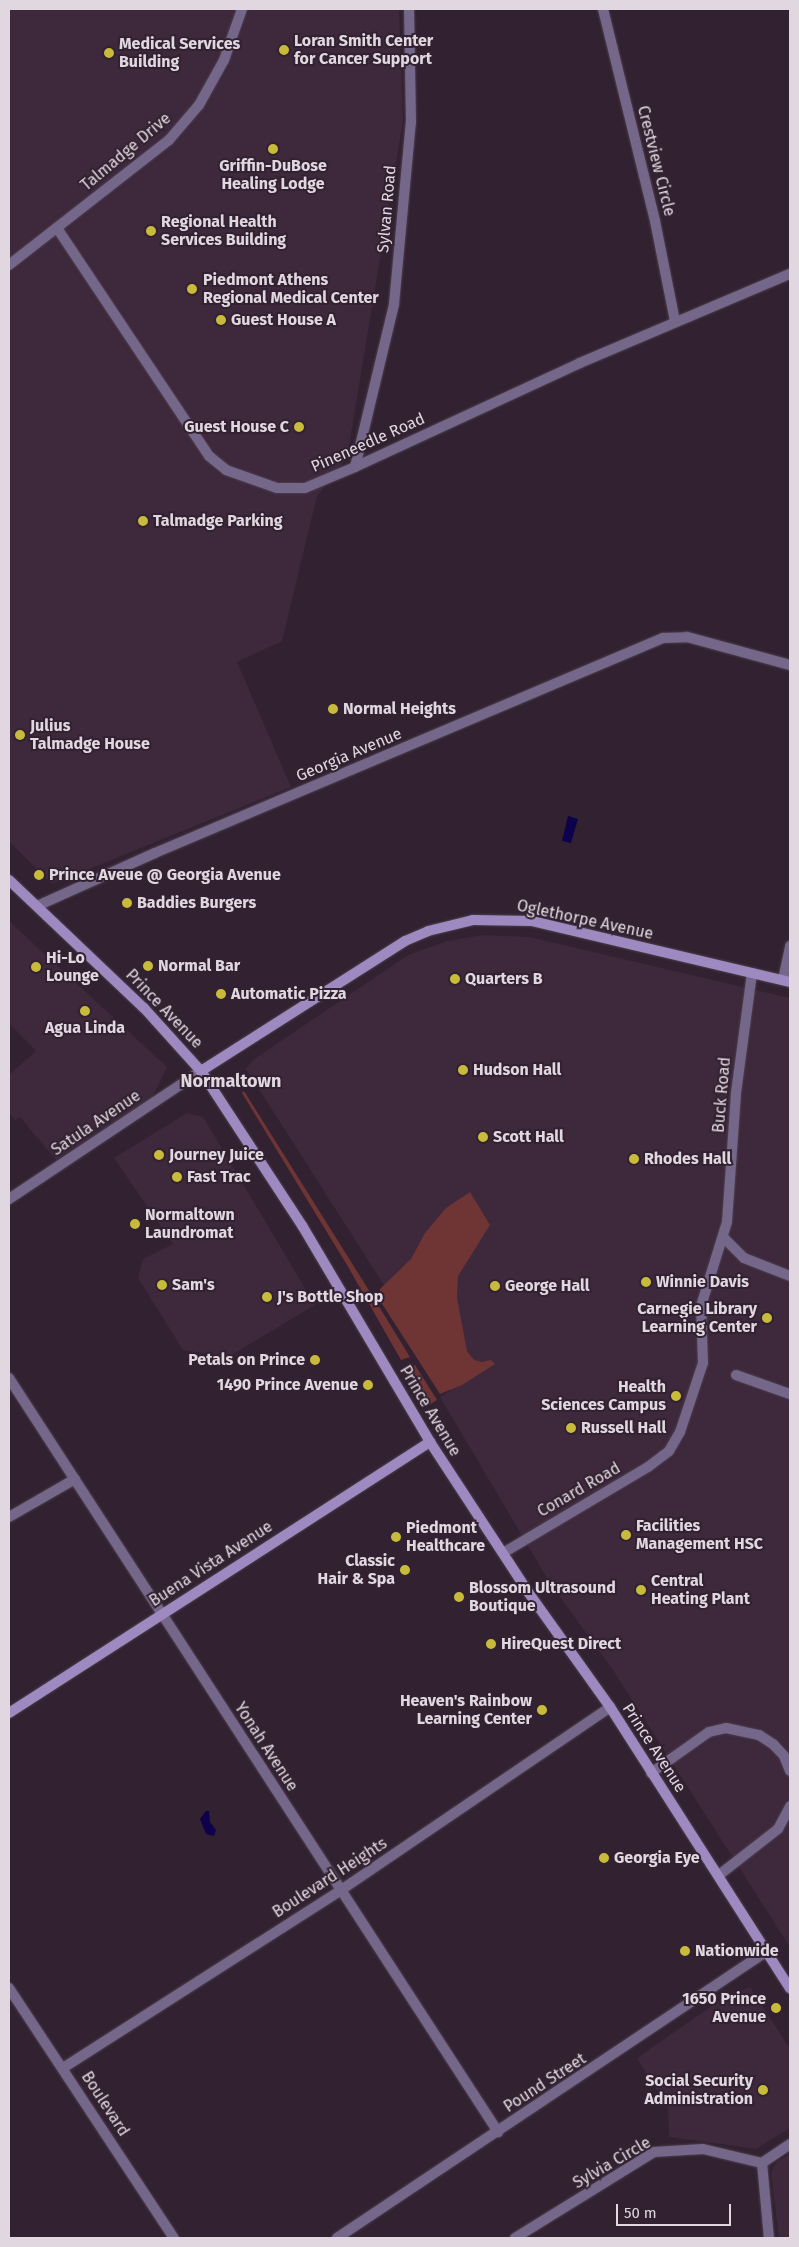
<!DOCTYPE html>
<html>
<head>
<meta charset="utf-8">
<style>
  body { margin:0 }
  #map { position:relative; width:799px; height:2247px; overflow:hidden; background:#322231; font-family:"Fira Sans",sans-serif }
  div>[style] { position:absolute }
  .built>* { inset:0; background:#3d283c }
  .green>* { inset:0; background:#6e3534 }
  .water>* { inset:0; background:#0e014c }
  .roads { filter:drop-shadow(0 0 1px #4e3f4d) drop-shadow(0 0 1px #4e3f4d) }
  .street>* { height:10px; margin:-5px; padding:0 5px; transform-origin:5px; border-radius:5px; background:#74678a }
  .secondary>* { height:10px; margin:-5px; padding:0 5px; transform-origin:5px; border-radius:5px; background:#9f89c1 }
  .dots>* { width:14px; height:14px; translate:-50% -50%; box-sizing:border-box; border:2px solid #322231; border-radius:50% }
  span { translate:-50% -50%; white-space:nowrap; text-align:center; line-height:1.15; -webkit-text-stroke:4px #322231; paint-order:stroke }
  .poi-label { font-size:16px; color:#e1d7e0; font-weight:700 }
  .left { translate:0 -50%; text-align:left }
  .right { translate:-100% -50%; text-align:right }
  .street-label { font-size:16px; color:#e1d7e0 }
  .neighbourhood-label { font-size:18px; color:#e1d7e0; font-weight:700 }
  .frame { position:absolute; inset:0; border:10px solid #e1d7e0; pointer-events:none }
  .scale { position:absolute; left:616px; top:2204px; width:115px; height:22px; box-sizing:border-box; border:2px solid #e1d7e0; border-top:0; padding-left:6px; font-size:15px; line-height:18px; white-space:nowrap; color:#e1d7e0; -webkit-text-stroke:4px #322231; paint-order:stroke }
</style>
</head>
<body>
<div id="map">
  <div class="built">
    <i style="clip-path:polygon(9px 9px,399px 9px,403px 120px,347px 458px,317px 496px,282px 641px,237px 662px,291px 787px,52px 884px,9px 841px)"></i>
    <i style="clip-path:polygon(9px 921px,167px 1067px,152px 1098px,56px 1160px,20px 1117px,15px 1120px,9px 1113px,9px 1075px,36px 1051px,9px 1023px)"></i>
    <i style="clip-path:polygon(483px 935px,529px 937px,790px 998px,790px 1947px,613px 1670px,550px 1583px,440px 1397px,451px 1390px,246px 1069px,253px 1060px,408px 955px,447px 941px)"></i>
    <i style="clip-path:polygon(187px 1113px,203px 1117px,315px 1305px,228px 1357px,183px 1350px,138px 1278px,143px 1259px,173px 1244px,114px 1158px)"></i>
    <i style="clip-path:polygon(750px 1987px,790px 2049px,790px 2128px,756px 2149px,669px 2137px,668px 2108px,637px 2058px,725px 1997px)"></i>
    <i style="clip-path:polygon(790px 2154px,790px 2238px,779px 2238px,771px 2172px,776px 2163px)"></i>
  </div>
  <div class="green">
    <i style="clip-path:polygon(244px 1091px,375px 1300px,410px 1357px,401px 1360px,347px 1265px,242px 1093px)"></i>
    <i style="clip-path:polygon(470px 1192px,490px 1225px,458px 1276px,457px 1298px,467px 1351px,474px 1360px,482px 1362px,491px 1360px,495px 1364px,462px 1385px,440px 1394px,379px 1299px,380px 1289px,411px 1259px,425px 1233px,446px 1208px)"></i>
    <i style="clip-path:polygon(415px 1365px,437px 1400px,429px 1405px,406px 1369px)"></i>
  </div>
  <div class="water">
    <i style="clip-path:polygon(568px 816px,578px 819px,571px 843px,562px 841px)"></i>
    <i style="clip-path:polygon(206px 1811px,209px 1811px,210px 1822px,216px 1830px,214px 1836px,206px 1834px,200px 1819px)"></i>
  </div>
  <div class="roads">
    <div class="street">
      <i style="left:603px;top:9px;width:218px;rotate:76.2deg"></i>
      <i style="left:655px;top:221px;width:102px;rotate:78.7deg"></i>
      <i style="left:57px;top:228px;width:274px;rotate:56.3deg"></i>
      <i style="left:209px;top:456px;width:22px;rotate:39deg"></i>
      <i style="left:226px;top:470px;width:54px;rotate:19.4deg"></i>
      <i style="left:277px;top:488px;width:28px"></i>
      <i style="left:305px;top:488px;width:54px;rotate:-22.8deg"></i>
      <i style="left:355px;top:467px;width:248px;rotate:-24.8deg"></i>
      <i style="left:580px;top:363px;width:228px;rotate:-23deg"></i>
      <i style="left:9px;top:265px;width:203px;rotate:-38deg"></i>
      <i style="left:169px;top:140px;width:46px;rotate:-49.4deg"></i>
      <i style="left:199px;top:105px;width:51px;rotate:-60.9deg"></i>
      <i style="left:224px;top:60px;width:54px;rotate:-70.6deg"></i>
      <i style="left:355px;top:467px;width:168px;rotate:-76.5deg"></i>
      <i style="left:394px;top:304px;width:183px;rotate:-84.7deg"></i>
      <i style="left:411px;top:122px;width:113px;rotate:-91deg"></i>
      <i style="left:37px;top:906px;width:129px;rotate:-24.2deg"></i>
      <i style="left:155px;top:853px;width:552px;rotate:-22.94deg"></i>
      <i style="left:663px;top:638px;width:24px;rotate:-2deg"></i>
      <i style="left:687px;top:637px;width:107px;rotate:15.2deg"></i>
      <i style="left:783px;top:980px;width:35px;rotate:-78deg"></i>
      <i style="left:9px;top:1199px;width:231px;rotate:-33.7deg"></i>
      <i style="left:723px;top:1237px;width:30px;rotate:45deg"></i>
      <i style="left:744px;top:1258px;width:49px;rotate:21.4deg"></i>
      <i style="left:736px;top:1375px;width:57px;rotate:19.4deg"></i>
      <i style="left:9px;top:1378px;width:899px;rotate:57.03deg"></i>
      <i style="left:9px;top:1517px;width:76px;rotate:-29.9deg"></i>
      <i style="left:503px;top:1553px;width:169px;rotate:-30.7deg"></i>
      <i style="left:648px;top:1467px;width:26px;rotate:-37deg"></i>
      <i style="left:669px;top:1451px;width:22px;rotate:-60deg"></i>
      <i style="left:680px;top:1432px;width:73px;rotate:-71.6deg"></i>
      <i style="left:703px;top:1363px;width:57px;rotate:-92deg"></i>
      <i style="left:701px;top:1306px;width:88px;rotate:-72.8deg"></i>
      <i style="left:727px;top:1222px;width:129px;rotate:-86deg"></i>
      <i style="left:736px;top:1093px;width:121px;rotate:-82.4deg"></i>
      <i style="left:651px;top:1773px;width:71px;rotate:-35.3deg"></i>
      <i style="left:709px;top:1732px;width:17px;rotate:-13deg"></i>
      <i style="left:726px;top:1728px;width:34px;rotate:12deg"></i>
      <i style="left:759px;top:1735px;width:17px;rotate:33deg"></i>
      <i style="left:773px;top:1744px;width:16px;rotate:47deg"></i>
      <i style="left:784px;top:1756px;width:16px;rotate:68deg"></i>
      <i style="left:719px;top:1875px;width:75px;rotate:-37.9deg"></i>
      <i style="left:778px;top:1829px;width:26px;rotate:-62deg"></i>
      <i style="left:9px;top:1988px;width:300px;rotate:56.6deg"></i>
      <i style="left:63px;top:2068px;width:330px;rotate:-32.6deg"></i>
      <i style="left:341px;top:1890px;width:325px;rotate:-34.2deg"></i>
      <i style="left:762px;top:2163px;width:75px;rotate:84.7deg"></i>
      <i style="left:762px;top:2163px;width:34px;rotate:-34deg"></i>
      <i style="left:337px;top:2238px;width:517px;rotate:-33.72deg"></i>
      <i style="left:515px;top:2238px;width:163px;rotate:-31.7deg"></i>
      <i style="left:654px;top:2152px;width:49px;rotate:-3.5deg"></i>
      <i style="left:703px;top:2149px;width:61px;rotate:13.3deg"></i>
    </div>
    <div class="secondary">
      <i style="left:9px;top:880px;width:186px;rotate:43.5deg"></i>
      <i style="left:144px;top:1008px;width:85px;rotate:47.9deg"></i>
      <i style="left:201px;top:1071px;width:186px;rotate:56.8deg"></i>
      <i style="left:303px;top:1227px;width:250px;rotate:59.4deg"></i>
      <i style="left:430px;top:1442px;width:179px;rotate:56.8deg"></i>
      <i style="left:528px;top:1592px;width:141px;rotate:54.5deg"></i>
      <i style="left:610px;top:1707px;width:334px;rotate:57.4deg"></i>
      <i style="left:201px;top:1071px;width:242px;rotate:-32.5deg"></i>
      <i style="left:405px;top:941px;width:25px;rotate:-23deg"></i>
      <i style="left:428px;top:931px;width:46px;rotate:-13.7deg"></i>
      <i style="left:473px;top:920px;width:59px;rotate:1deg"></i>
      <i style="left:532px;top:921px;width:265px;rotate:13.3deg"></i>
      <i style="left:9px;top:1713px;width:501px;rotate:-32.77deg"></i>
    </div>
  </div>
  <div class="dots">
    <i style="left:284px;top:50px;background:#c8bb3b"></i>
    <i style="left:109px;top:53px;background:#c8bb3b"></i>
    <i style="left:273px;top:149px;background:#c8bb3b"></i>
    <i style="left:151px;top:231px;background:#c8bb3b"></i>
    <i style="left:192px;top:289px;background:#c8bb3b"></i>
    <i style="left:221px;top:320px;background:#c8bb3b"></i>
    <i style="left:299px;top:427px;background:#c8bb3b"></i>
    <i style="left:143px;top:521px;background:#c8bb3b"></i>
    <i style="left:333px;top:709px;background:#c8bb3b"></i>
    <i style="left:20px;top:735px;background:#c8bb3b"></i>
    <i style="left:39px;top:875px;background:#c8bb3b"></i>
    <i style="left:127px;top:903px;background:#c8bb3b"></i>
    <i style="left:148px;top:966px;background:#c8bb3b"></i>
    <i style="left:36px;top:967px;background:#c8bb3b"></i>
    <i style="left:455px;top:979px;background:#c8bb3b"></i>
    <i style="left:221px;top:994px;background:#c8bb3b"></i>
    <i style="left:85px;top:1011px;background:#c8bb3b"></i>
    <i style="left:463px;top:1070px;background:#c8bb3b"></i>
    <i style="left:483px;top:1137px;background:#c8bb3b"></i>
    <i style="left:159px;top:1155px;background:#c8bb3b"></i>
    <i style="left:634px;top:1159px;background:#c8bb3b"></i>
    <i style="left:177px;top:1177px;background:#c8bb3b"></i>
    <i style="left:135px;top:1224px;background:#c8bb3b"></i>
    <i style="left:646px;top:1282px;background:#c8bb3b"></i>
    <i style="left:162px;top:1285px;background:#c8bb3b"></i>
    <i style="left:495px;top:1286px;background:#c8bb3b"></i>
    <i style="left:267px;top:1297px;background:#c8bb3b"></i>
    <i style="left:767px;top:1318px;background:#c8bb3b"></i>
    <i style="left:315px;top:1360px;background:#c8bb3b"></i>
    <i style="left:368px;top:1385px;background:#c8bb3b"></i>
    <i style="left:676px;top:1396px;background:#c8bb3b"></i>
    <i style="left:571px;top:1428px;background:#c8bb3b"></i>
    <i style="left:626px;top:1535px;background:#c8bb3b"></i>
    <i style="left:396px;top:1537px;background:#c8bb3b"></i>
    <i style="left:405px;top:1570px;background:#c8bb3b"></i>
    <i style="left:641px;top:1590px;background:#c8bb3b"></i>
    <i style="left:459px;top:1597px;background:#c8bb3b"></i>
    <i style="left:491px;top:1644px;background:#c8bb3b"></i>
    <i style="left:542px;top:1710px;background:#c8bb3b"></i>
    <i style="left:604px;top:1858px;background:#c8bb3b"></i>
    <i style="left:685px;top:1951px;background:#c8bb3b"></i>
    <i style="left:776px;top:2008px;background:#c8bb3b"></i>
    <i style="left:763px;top:2090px;background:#c8bb3b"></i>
  </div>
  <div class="poi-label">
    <span class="left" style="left:294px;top:50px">Loran Smith Center<br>for Cancer Support</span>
    <span class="left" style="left:119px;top:53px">Medical Services<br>Building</span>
    <span style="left:273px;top:175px">Griffin-DuBose<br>Healing Lodge</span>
    <span class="left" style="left:161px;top:231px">Regional Health<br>Services Building</span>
    <span class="left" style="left:203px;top:289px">Piedmont Athens<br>Regional Medical Center</span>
    <span class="left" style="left:231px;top:320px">Guest House A</span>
    <span class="right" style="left:289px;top:427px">Guest House C</span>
    <span class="left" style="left:153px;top:521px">Talmadge Parking</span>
    <span class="left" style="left:343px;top:709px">Normal Heights</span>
    <span class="left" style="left:30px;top:735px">Julius<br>Talmadge House</span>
    <span class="left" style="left:49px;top:875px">Prince Aveue @ Georgia Avenue</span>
    <span class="left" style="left:137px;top:903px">Baddies Burgers</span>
    <span class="left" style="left:46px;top:967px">Hi-Lo<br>Lounge</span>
    <span class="left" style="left:158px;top:966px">Normal Bar</span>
    <span class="left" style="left:465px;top:979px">Quarters B</span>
    <span class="left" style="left:231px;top:994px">Automatic Pizza</span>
    <span style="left:85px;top:1028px">Agua Linda</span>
    <span class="left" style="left:473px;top:1070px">Hudson Hall</span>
    <span class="left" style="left:493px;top:1137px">Scott Hall</span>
    <span class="left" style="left:169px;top:1155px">Journey Juice</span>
    <span class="left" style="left:644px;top:1159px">Rhodes Hall</span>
    <span class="left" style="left:187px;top:1177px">Fast Trac</span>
    <span class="left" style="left:145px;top:1224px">Normaltown<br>Laundromat</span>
    <span class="left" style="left:656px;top:1282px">Winnie Davis</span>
    <span class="left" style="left:172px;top:1285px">Sam's</span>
    <span class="left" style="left:505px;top:1286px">George Hall</span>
    <span class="left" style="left:277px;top:1297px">J's Bottle Shop</span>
    <span class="right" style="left:757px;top:1318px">Carnegie Library<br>Learning Center</span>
    <span class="right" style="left:305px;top:1360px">Petals on Prince</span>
    <span class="right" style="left:358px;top:1385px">1490 Prince Avenue</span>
    <span class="right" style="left:666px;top:1396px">Health<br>Sciences Campus</span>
    <span class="left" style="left:581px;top:1428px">Russell Hall</span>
    <span class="left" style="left:636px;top:1535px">Facilities<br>Management HSC</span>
    <span class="left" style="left:406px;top:1537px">Piedmont<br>Healthcare</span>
    <span class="right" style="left:395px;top:1570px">Classic<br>Hair &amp; Spa</span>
    <span class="left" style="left:651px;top:1590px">Central<br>Heating Plant</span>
    <span class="left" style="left:469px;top:1597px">Blossom Ultrasound<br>Boutique</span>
    <span class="left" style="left:501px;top:1644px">HireQuest Direct</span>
    <span class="right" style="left:532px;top:1710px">Heaven's Rainbow<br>Learning Center</span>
    <span class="left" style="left:614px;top:1858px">Georgia Eye</span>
    <span class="left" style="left:695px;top:1951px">Nationwide</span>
    <span class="right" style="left:766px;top:2008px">1650 Prince<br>Avenue</span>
    <span class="right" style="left:753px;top:2090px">Social Security<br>Administration</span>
  </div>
  <div class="street-label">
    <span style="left:126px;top:152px;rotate:-40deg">Talmadge Drive</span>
    <span style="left:656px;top:161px;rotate:76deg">Crestview Circle</span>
    <span style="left:387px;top:209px;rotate:-85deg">Sylvan Road</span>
    <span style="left:368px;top:443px;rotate:-24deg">Pineneedle Road</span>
    <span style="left:349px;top:755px;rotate:-23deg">Georgia Avenue</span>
    <span style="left:585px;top:920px;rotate:12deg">Oglethorpe Avenue</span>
    <span style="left:164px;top:1009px;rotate:46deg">Prince Avenue</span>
    <span style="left:722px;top:1095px;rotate:-85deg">Buck Road</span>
    <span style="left:96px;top:1123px;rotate:-34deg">Satula Avenue</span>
    <span style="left:430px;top:1411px;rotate:59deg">Prince Avenue</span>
    <span style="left:579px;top:1490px;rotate:-30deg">Conard Road</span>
    <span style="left:211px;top:1564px;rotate:-33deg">Buena Vista Avenue</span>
    <span style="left:266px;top:1747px;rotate:57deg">Yonah Avenue</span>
    <span style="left:654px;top:1748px;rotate:57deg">Prince Avenue</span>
    <span style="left:330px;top:1878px;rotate:-33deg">Boulevard Heights</span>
    <span style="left:545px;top:2083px;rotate:-33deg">Pound Street</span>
    <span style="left:105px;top:2104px;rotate:57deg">Boulevard</span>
    <span style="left:612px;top:2163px;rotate:-30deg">Sylvia Circle</span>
  </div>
  <div class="neighbourhood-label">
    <span style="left:231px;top:1081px">Normaltown</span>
  </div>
  <div class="frame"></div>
  <div class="scale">50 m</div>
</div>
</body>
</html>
